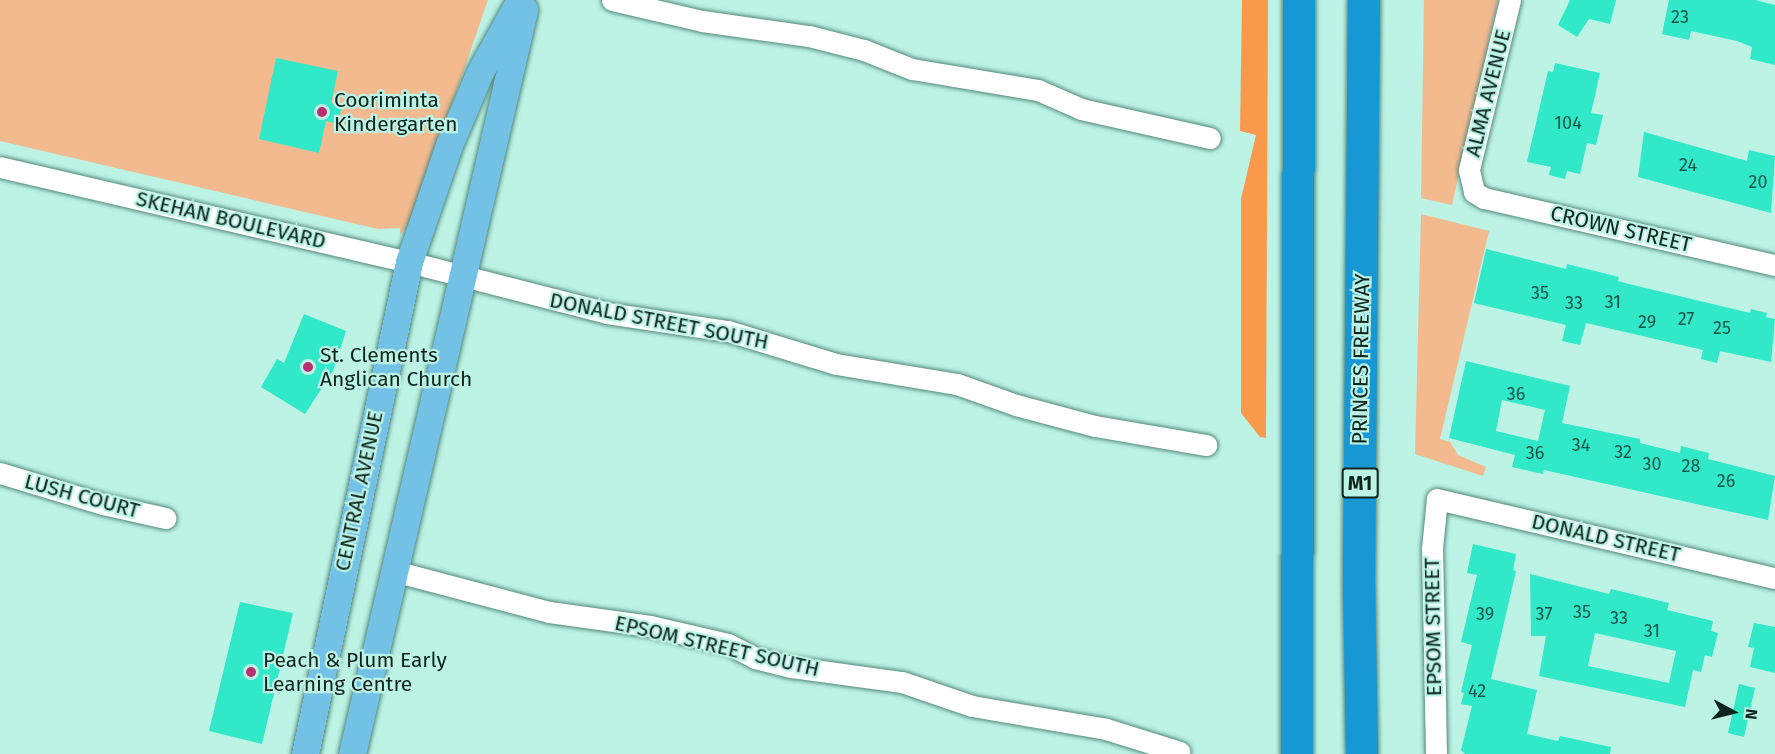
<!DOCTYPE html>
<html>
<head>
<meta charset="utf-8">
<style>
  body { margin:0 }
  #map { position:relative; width:1775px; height:754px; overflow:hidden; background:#bcf3e5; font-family:"Fira Sans",sans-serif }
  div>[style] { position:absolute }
  .green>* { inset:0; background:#f3ba90 }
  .forest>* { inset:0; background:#f8994c }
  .building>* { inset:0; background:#31e8c8 }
  .roads { filter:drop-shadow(0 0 2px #54887b) drop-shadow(0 0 2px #54887b) }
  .minor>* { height:21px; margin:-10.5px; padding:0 10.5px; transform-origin:10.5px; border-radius:10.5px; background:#fff }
  .major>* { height:27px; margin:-13.5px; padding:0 13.5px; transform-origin:13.5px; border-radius:13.5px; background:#74c1e6 }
  .highway>* { height:32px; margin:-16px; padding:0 16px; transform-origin:16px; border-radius:16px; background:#1798d5 }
  .dots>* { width:16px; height:16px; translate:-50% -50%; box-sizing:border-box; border:3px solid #bcf3e5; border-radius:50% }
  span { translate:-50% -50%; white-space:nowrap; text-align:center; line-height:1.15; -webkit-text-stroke:4.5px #bcf3e5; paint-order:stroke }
  .number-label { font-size:18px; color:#175549 }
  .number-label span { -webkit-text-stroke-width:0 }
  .shield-label span { padding:2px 4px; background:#bcf3e5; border:2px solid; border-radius:4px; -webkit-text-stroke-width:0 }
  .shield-label { font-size:20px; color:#0e241f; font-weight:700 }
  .street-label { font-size:21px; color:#0e241f }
  .poi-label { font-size:21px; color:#0e241f }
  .left { translate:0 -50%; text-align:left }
  .north { position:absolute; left:1703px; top:682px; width:60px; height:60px; -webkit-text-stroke:4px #bcf3e5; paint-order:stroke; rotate:97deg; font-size:16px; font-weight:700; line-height:24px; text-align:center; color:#0e241f }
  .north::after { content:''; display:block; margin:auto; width:21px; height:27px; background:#0e241f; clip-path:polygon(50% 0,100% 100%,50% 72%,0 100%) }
</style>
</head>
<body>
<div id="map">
  <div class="green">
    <i style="clip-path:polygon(0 0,488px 0,411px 223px,400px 234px,400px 228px,378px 229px,0 141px)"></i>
    <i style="clip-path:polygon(1424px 0,1498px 0,1452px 205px,1421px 198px)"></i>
    <i style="clip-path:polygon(1421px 214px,1489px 231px,1440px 439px,1450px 442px,1458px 455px,1486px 467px,1483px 476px,1415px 454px)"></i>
  </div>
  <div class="forest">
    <i style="clip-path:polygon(1242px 0,1268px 0,1266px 438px,1260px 437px,1241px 413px,1241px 199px,1256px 135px,1240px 131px)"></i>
  </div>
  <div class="building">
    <i style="clip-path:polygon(1570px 0,1616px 0,1610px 24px,1589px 19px,1577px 37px,1558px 25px)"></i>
    <i style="clip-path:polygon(1669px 0,1755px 0,1775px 5px,1775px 65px,1750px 59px,1752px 47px,1737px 41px,1691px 31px,1689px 40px,1662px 34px)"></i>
    <i style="clip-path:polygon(276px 58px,338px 71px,331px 103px,342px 105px,338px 124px,326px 121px,319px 153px,259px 139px)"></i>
    <i style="clip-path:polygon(1555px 63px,1600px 73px,1591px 113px,1603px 115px,1596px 145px,1587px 143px,1580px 174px,1567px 171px,1565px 179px,1549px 175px,1551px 167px,1527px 162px,1548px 71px,1553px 72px)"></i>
    <i style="clip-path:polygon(1644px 132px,1747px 161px,1749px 150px,1775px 156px,1771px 213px,1638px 177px)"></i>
    <i style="clip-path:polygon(1486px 249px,1566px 269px,1567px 264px,1619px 277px,1618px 281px,1629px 284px,1750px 313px,1751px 309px,1767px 313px,1766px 317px,1775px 319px,1771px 362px,1720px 351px,1717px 363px,1701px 359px,1703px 350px,1586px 323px,1580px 345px,1562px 341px,1566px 325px,1474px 303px)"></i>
    <i style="clip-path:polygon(304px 314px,346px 331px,333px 371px,305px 414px,261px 387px,277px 359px,284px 363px)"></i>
    <i style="clip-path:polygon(evenodd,1466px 361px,1570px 386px,1562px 423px,1640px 439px,1640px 443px,1680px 453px,1681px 446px,1709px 453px,1708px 459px,1775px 476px,1768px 520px,1544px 470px,1543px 474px,1512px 467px,1515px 455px,1449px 438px,1466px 361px,1502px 400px,1545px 410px,1538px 441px,1496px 431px,1502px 400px)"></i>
    <i style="clip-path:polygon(1473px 544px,1516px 554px,1513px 570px,1516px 571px,1491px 679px,1537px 690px,1527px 734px,1558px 741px,1560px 736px,1611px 747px,1610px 754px,1465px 754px,1461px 750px,1472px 706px,1461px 704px,1464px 693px,1461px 692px,1472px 645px,1461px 642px,1477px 575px,1467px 573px)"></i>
    <i style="clip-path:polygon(evenodd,1530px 574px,1609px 594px,1611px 589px,1669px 603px,1667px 610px,1713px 621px,1711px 631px,1718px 633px,1712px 657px,1705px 655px,1701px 672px,1693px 670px,1685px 707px,1539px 676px,1546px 636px,1531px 636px,1530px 574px,1595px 633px,1676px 651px,1669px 683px,1588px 666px,1595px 633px)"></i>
    <i style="clip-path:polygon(240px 602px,293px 613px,262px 744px,209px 731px)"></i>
    <i style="clip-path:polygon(1754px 623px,1775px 627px,1775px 673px,1750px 667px,1754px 648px,1748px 647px)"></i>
    <i style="clip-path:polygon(1739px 684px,1755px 688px,1744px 737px,1728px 733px)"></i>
  </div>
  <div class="roads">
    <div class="minor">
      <i style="left:612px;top:0;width:92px;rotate:13.1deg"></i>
      <i style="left:702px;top:21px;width:108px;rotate:8deg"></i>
      <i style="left:809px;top:36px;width:57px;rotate:14.3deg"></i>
      <i style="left:864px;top:50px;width:52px;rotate:21.6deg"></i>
      <i style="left:912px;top:69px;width:128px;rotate:9.5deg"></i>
      <i style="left:1038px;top:90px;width:47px;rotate:23.8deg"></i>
      <i style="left:1081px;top:109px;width:132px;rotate:12.7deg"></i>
      <i style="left:1510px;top:0;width:175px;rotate:103.6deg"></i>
      <i style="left:1469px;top:170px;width:23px;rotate:77deg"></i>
      <i style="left:1474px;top:192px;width:12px;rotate:31deg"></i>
      <i style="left:1484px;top:198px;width:299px;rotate:13deg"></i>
      <i style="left:0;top:167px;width:420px;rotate:13.1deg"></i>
      <i style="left:409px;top:262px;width:204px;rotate:14.4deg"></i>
      <i style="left:607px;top:313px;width:122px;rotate:8.5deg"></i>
      <i style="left:728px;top:331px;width:113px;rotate:17deg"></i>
      <i style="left:836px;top:364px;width:123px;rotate:9.4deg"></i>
      <i style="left:957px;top:384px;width:63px;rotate:19.6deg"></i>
      <i style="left:1016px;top:405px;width:82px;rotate:14.9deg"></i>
      <i style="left:1095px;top:426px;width:113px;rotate:9.7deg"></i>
      <i style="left:0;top:473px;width:108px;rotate:16.8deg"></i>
      <i style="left:103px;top:504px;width:64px;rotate:12.7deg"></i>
      <i style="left:394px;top:571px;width:160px;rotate:14.8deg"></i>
      <i style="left:549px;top:612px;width:102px;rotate:7.9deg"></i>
      <i style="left:650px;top:626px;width:80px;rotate:13deg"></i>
      <i style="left:728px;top:644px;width:30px;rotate:27deg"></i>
      <i style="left:755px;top:658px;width:38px;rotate:14deg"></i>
      <i style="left:792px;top:667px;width:111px;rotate:7.8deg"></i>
      <i style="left:902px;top:682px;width:74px;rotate:18.9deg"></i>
      <i style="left:972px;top:706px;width:136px;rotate:9.7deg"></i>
      <i style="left:1106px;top:729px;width:77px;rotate:17.3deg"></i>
      <i style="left:1436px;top:754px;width:206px;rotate:-91.1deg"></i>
      <i style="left:1432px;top:548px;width:49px;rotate:-84.2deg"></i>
      <i style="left:1437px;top:499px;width:347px;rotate:13.2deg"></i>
    </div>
    <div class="major">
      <i style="left:305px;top:754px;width:503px;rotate:-78.06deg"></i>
      <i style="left:409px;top:262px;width:124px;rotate:-71.1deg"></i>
      <i style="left:449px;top:145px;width:79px;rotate:-67deg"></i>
      <i style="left:480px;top:72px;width:82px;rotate:-60.9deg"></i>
      <i style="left:352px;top:754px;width:764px;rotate:-76.98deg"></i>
    </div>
    <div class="highway">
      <i style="left:1297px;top:754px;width:754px;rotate:-89.85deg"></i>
      <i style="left:1362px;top:754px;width:174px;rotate:-91deg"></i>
      <i style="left:1359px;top:580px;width:580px;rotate:-89.51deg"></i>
    </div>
  </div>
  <div class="dots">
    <i style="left:322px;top:112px;background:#b8306f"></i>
    <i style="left:308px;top:367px;background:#b8306f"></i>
    <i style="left:251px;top:672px;background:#b8306f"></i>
  </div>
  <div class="number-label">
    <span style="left:1680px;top:17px">23</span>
    <span style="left:1568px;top:123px">104</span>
    <span style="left:1688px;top:165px">24</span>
    <span style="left:1758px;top:182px">20</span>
    <span style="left:1540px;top:293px">35</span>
    <span style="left:1613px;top:302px">31</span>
    <span style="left:1574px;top:303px">33</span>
    <span style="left:1686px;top:319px">27</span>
    <span style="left:1647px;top:322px">29</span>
    <span style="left:1722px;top:328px">25</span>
    <span style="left:1516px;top:394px">36</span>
    <span style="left:1581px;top:445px">34</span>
    <span style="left:1623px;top:452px">32</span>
    <span style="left:1535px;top:453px">36</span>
    <span style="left:1652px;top:464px">30</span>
    <span style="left:1691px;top:466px">28</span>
    <span style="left:1726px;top:481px">26</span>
    <span style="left:1582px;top:612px">35</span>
    <span style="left:1485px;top:614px">39</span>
    <span style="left:1544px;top:614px">37</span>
    <span style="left:1619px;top:618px">33</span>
    <span style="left:1652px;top:631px">31</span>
    <span style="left:1477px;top:691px">42</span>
  </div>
  <div class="shield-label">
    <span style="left:1360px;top:483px">M1</span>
  </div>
  <div class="street-label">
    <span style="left:1488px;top:93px;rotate:-76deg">ALMA AVENUE</span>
    <span style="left:231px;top:220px;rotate:13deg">SKEHAN BOULEVARD</span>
    <span style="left:1621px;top:229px;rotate:13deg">CROWN STREET</span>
    <span style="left:659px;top:321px;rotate:11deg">DONALD STREET SOUTH</span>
    <span style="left:1361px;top:359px;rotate:-89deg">PRINCES FREEWAY</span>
    <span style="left:359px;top:491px;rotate:-78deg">CENTRAL AVENUE</span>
    <span style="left:82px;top:496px;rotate:15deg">LUSH COURT</span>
    <span style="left:1606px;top:538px;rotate:13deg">DONALD STREET</span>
    <span style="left:1433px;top:627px;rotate:-91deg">EPSOM STREET</span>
    <span style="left:717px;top:646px;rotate:13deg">EPSOM STREET SOUTH</span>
  </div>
  <div class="poi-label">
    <span class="left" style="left:334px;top:112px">Cooriminta<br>Kindergarten</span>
    <span class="left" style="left:320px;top:367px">St. Clements<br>Anglican Church</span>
    <span class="left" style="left:263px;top:672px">Peach &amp; Plum Early<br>Learning Centre</span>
  </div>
  <div class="north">N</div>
</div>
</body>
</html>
